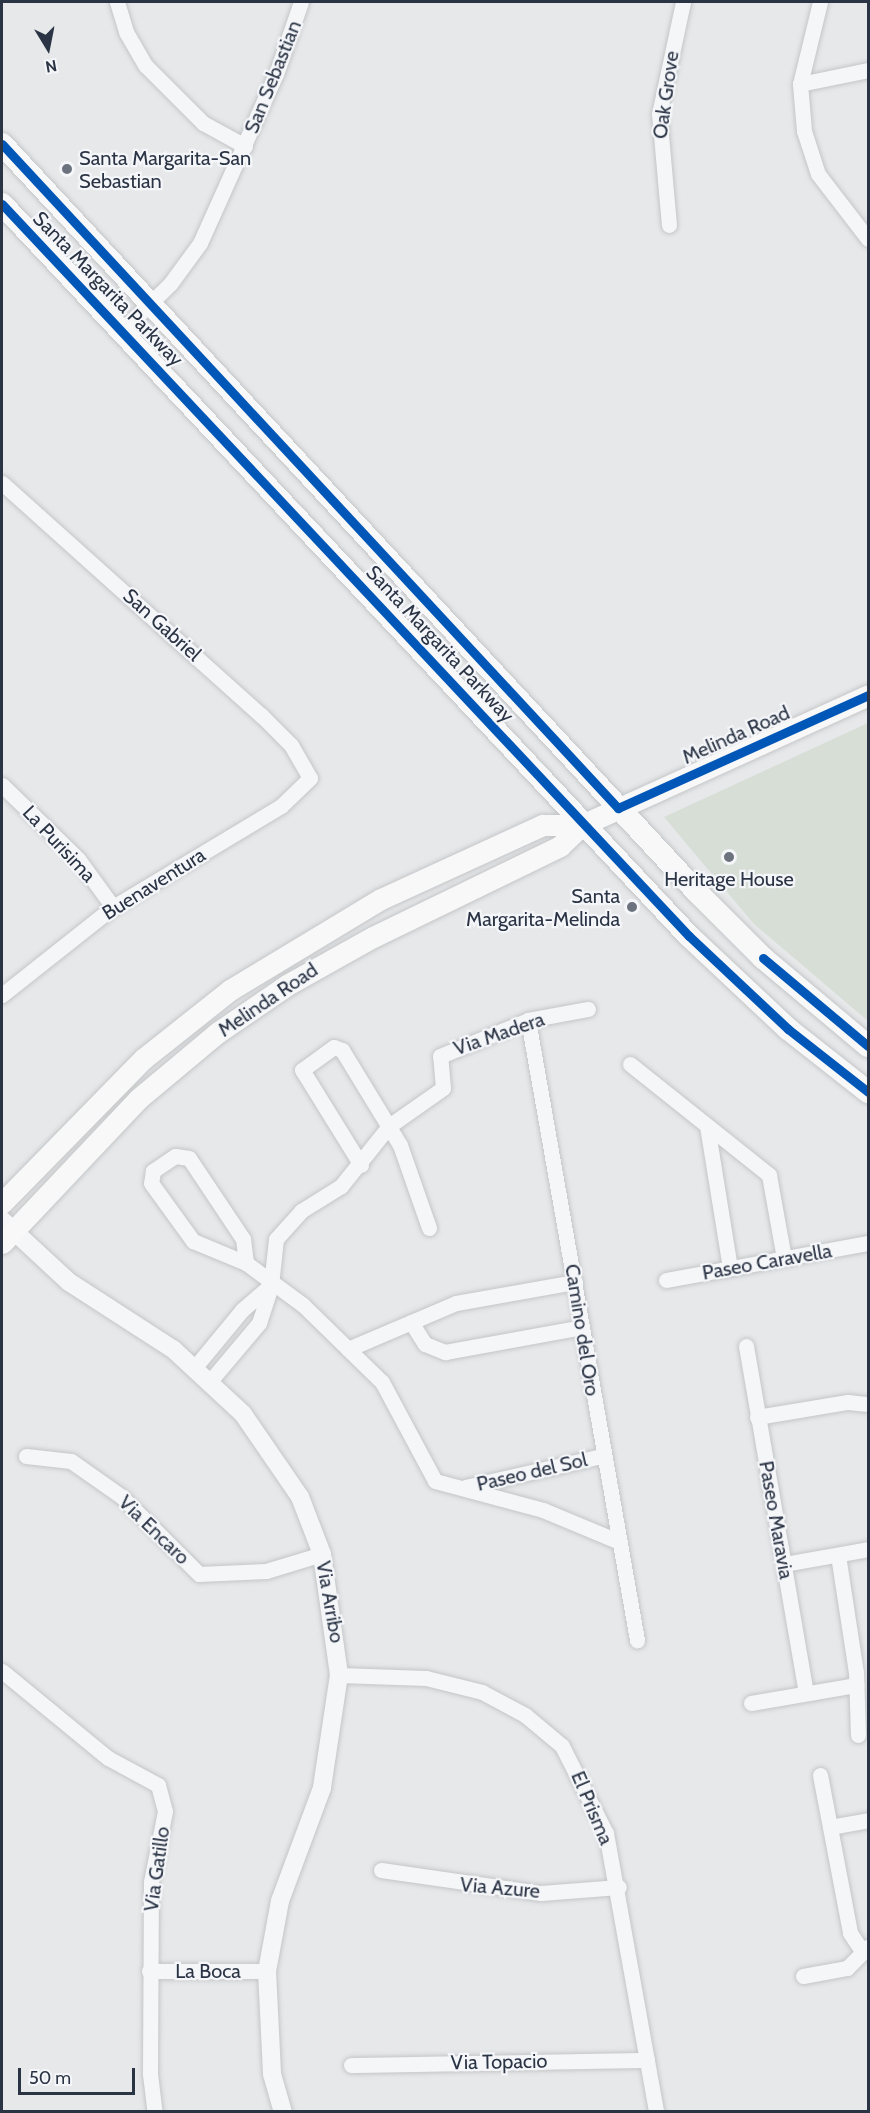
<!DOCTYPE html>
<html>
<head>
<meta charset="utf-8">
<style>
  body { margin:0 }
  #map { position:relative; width:870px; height:2113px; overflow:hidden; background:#e6e8ea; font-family:Cabin,sans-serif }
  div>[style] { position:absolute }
  .green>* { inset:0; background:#d6ded6 }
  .roads { filter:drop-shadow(0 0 2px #c4c6c8) drop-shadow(0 0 2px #c4c6c8) }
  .minor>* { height:15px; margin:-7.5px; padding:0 7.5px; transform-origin:7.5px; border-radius:7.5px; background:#f5f6f7 }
  .tertiary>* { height:18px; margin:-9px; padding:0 9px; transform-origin:9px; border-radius:9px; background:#f5f6f7 }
  .secondary>* { height:21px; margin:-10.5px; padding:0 10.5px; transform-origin:10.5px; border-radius:10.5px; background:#f8f8f8 }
  .primary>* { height:22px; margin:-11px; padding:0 11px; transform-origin:11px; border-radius:11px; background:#f8f8f8 }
  .cycleway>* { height:9px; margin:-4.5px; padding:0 4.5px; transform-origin:4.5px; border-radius:4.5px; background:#0057b8 }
  .dots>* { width:16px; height:16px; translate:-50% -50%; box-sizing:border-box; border:3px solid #f4f6f9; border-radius:50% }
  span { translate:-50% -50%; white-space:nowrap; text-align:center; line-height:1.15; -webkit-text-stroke:4.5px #f4f6f9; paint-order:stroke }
  .street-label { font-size:20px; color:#2b3445 }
  .poi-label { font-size:20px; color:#2b3445 }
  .left { translate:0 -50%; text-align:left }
  .right { translate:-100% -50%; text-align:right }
  .frame { position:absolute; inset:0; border:3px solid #2b3445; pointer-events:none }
  .north { position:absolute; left:18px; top:18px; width:60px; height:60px; -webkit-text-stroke:4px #f4f6f9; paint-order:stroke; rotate:170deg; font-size:16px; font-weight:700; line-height:24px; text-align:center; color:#2b3445 }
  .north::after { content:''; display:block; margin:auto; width:21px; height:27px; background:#2b3445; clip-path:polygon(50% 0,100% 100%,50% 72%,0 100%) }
  .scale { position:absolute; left:18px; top:2068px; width:117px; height:27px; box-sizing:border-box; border:3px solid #2b3445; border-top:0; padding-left:8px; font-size:18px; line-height:21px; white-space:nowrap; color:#2b3445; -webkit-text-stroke:4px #f4f6f9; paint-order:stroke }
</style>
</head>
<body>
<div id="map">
  <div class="green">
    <i style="clip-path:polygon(868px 723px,868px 1021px,754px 924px,664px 817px)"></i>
  </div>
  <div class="roads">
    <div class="minor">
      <i style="left:117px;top:2px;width:31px;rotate:73deg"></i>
      <i style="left:126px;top:32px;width:39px;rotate:60deg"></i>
      <i style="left:146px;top:66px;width:81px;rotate:45deg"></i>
      <i style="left:203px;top:123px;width:48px;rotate:28.7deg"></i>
      <i style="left:820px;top:2px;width:84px;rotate:103.7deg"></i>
      <i style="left:800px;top:84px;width:47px;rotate:85.1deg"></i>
      <i style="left:804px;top:131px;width:45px;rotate:72deg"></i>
      <i style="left:818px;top:174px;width:82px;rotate:52.4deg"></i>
      <i style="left:800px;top:84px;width:69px;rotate:-11.6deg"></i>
      <i style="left:669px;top:225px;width:111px;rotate:-95.1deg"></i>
      <i style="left:659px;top:114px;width:115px;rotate:-77.9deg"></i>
      <i style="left:124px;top:329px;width:64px;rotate:-44.4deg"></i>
      <i style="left:170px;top:284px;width:51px;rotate:-53.8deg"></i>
      <i style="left:200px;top:243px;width:185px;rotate:-65.8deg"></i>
      <i style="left:276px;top:74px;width:76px;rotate:-70.9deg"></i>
      <i style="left:2px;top:483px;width:348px;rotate:41.9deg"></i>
      <i style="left:261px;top:715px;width:42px;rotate:45deg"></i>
      <i style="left:291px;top:745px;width:38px;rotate:60deg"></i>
      <i style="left:310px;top:778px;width:40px;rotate:136deg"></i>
      <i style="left:281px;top:806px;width:196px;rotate:149deg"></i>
      <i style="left:113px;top:907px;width:142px;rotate:141.6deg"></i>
      <i style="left:2px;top:785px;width:106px;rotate:44.2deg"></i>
      <i style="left:78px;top:859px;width:59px;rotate:53.9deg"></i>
      <i style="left:528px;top:1020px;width:630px;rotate:80.03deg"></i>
      <i style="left:630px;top:1064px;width:178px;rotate:38.6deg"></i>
      <i style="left:769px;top:1175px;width:84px;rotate:79.8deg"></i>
      <i style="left:707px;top:1126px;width:144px;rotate:80.8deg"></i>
      <i style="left:361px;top:1165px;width:112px;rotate:-121.8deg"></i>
      <i style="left:302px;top:1070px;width:39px;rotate:-36deg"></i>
      <i style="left:334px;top:1047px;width:9px;rotate:21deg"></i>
      <i style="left:342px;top:1050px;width:111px;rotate:58.6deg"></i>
      <i style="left:400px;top:1145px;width:88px;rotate:70.7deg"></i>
      <i style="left:246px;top:1263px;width:24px;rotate:-97deg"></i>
      <i style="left:243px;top:1239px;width:97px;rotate:-123.7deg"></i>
      <i style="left:189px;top:1158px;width:14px;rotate:-172deg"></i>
      <i style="left:175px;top:1156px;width:27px;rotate:146deg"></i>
      <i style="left:153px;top:1171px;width:12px;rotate:99deg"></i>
      <i style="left:151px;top:1183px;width:72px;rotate:54.1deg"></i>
      <i style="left:193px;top:1241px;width:57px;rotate:22.5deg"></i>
      <i style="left:246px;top:1263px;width:71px;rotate:36.4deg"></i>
      <i style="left:303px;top:1305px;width:110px;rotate:44.3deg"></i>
      <i style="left:382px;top:1382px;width:112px;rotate:61.8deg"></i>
      <i style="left:435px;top:1481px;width:112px;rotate:15deg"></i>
      <i style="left:543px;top:1510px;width:78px;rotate:22.6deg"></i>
      <i style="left:666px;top:1280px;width:205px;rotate:-10.4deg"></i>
      <i style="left:411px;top:1322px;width:26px;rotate:58deg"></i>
      <i style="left:425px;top:1344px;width:22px;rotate:22deg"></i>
      <i style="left:445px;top:1352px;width:139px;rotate:-10.3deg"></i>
      <i style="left:746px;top:1346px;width:352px;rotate:80.2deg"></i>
      <i style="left:348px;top:1349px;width:117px;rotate:-23.1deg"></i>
      <i style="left:456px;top:1303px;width:121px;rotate:-10deg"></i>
      <i style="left:195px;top:1367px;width:74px;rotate:-50.5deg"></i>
      <i style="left:242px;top:1310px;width:38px;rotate:-41deg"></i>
      <i style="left:211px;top:1380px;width:75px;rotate:-49.9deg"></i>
      <i style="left:259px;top:1323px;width:40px;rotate:-72deg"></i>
      <i style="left:271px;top:1285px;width:46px;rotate:-83.8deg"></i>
      <i style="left:276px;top:1239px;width:38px;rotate:-48deg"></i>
      <i style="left:301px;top:1211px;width:47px;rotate:-32deg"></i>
      <i style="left:341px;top:1186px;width:77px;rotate:-51.3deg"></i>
      <i style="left:389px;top:1126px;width:66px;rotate:-35.1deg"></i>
      <i style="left:443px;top:1088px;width:32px;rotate:-95deg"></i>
      <i style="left:440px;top:1056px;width:95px;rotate:-22.2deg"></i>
      <i style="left:528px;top:1020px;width:61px;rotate:-10.4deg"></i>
      <i style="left:757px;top:1417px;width:92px;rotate:-9.4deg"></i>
      <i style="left:848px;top:1402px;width:20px;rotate:6deg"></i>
      <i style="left:26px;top:1456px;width:45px;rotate:6.3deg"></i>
      <i style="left:71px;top:1461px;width:62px;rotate:35.2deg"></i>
      <i style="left:122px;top:1497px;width:109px;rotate:45deg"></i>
      <i style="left:199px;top:1574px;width:67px;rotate:-2.6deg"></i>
      <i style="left:266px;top:1571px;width:59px;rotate:-16.9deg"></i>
      <i style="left:465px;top:1487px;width:139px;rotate:-12.8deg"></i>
      <i style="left:838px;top:1555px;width:118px;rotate:81.3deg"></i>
      <i style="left:856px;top:1672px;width:63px;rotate:88.2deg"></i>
      <i style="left:784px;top:1564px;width:85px;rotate:-10.1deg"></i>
      <i style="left:2px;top:1671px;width:137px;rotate:39.4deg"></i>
      <i style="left:108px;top:1758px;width:57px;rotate:28.4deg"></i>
      <i style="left:158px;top:1785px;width:27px;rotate:75deg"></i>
      <i style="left:165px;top:1811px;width:72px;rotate:101.2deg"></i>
      <i style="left:151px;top:1882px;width:192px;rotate:90.3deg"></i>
      <i style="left:150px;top:2074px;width:38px;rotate:83deg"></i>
      <i style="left:339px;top:1675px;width:87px;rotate:2deg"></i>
      <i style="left:426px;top:1678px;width:58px;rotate:14deg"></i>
      <i style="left:482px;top:1692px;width:49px;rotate:28.1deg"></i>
      <i style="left:525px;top:1715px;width:48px;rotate:40deg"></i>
      <i style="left:562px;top:1746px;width:97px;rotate:63.2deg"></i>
      <i style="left:606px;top:1833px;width:283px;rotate:79.8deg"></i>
      <i style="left:751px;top:1703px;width:107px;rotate:-9.7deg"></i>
      <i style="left:820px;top:1775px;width:161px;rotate:79.2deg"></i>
      <i style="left:850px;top:1933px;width:22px;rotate:56deg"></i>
      <i style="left:830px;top:1827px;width:39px;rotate:-10deg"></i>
      <i style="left:381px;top:1870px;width:162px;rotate:8.2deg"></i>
      <i style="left:541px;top:1893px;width:78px;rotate:-4.4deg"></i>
      <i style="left:149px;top:1971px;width:118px"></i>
      <i style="left:803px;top:1976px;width:45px;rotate:-10.3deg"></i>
      <i style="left:847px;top:1968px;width:30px;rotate:-45deg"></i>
      <i style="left:351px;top:2065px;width:296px;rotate:-1deg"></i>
    </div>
    <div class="tertiary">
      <i style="left:2px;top:1220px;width:91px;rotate:42.8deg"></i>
      <i style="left:69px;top:1282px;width:125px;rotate:32.9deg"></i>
      <i style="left:174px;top:1350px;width:94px;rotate:42.8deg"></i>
      <i style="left:243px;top:1414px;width:101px;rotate:55.5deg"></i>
      <i style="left:300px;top:1497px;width:61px;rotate:68.9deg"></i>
      <i style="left:322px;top:1554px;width:122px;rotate:82deg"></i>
      <i style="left:339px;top:1675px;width:114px;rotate:98.6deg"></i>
      <i style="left:322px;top:1788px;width:121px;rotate:110.4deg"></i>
      <i style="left:280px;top:1901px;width:71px;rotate:100.5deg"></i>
      <i style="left:267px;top:1971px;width:103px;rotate:87.2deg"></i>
      <i style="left:272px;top:2074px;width:40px;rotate:74deg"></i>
    </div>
    <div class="secondary">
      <i style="left:2px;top:1203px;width:202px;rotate:-45.6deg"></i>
      <i style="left:143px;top:1059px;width:111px;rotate:-38.4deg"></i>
      <i style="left:230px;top:990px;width:176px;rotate:-31.1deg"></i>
      <i style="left:381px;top:899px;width:178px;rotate:-24.6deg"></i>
      <i style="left:543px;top:825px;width:39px"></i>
      <i style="left:2px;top:1243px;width:198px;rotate:-46.6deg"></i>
      <i style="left:138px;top:1099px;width:103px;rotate:-39.9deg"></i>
      <i style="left:217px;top:1033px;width:85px;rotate:-34.4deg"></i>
      <i style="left:287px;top:985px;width:98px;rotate:-29.2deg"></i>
      <i style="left:373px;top:937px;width:208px;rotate:-25.9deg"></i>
      <i style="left:560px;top:846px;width:30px;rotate:-44deg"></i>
      <i style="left:582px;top:825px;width:314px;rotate:-24.4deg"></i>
    </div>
    <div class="primary">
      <i style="left:2px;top:144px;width:1021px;rotate:47.1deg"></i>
      <i style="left:697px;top:892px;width:93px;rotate:45deg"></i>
      <i style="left:763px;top:958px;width:137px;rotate:40deg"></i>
      <i style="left:2px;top:204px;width:1004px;rotate:46.82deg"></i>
      <i style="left:689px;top:936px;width:136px;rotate:43.2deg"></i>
      <i style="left:788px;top:1029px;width:102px;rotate:38.2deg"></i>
    </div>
  </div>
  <div class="cycleway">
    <i style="left:2px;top:144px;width:906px;rotate:47.15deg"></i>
    <i style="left:618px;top:808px;width:274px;rotate:-24.3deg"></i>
    <i style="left:2px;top:204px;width:1004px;rotate:46.82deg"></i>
    <i style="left:689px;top:936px;width:136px;rotate:43.2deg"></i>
    <i style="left:788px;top:1029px;width:102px;rotate:38.2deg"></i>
    <i style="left:763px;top:958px;width:137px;rotate:40deg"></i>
  </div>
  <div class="dots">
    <i style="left:67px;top:169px;background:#6c737f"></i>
    <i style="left:729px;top:857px;background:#6c737f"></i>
    <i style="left:632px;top:907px;background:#6c737f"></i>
  </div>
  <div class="street-label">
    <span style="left:273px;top:77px;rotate:-68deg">San Sebastian</span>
    <span style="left:666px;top:95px;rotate:-82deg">Oak Grove</span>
    <span style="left:108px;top:289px;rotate:46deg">Santa Margarita Parkway</span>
    <span style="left:162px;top:625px;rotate:42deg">San Gabriel</span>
    <span style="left:440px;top:644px;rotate:47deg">Santa Margarita Parkway</span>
    <span style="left:736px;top:735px;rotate:-24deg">Melinda Road</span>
    <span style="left:59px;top:844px;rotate:47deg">La Purisima</span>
    <span style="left:154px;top:884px;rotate:-32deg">Buenaventura</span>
    <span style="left:268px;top:1000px;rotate:-34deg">Melinda Road</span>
    <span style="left:499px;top:1034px;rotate:-19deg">Via Madera</span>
    <span style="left:767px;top:1262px;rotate:-10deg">Paseo Caravella</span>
    <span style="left:582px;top:1330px;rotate:81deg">Camino del Oro</span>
    <span style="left:532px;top:1472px;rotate:-13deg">Paseo del Sol</span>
    <span style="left:776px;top:1520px;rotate:80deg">Paseo Maravia</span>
    <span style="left:154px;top:1530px;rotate:44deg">Via Encaro</span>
    <span style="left:330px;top:1602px;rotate:80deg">Via Arribo</span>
    <span style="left:592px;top:1808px;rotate:67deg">El Prisma</span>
    <span style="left:157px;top:1869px;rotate:-82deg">Via Gatillo</span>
    <span style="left:500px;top:1888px;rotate:5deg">Via Azure</span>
    <span style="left:208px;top:1971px">La Boca</span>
    <span style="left:499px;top:2062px;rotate:-1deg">Via Topacio</span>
  </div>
  <div class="poi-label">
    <span class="left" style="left:79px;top:170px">Santa Margarita-San<br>Sebastian</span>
    <span style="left:729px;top:879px">Heritage House</span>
    <span class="right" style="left:620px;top:908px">Santa<br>Margarita-Melinda</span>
  </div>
  <div class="frame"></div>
  <div class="north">N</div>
  <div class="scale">50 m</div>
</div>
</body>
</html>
